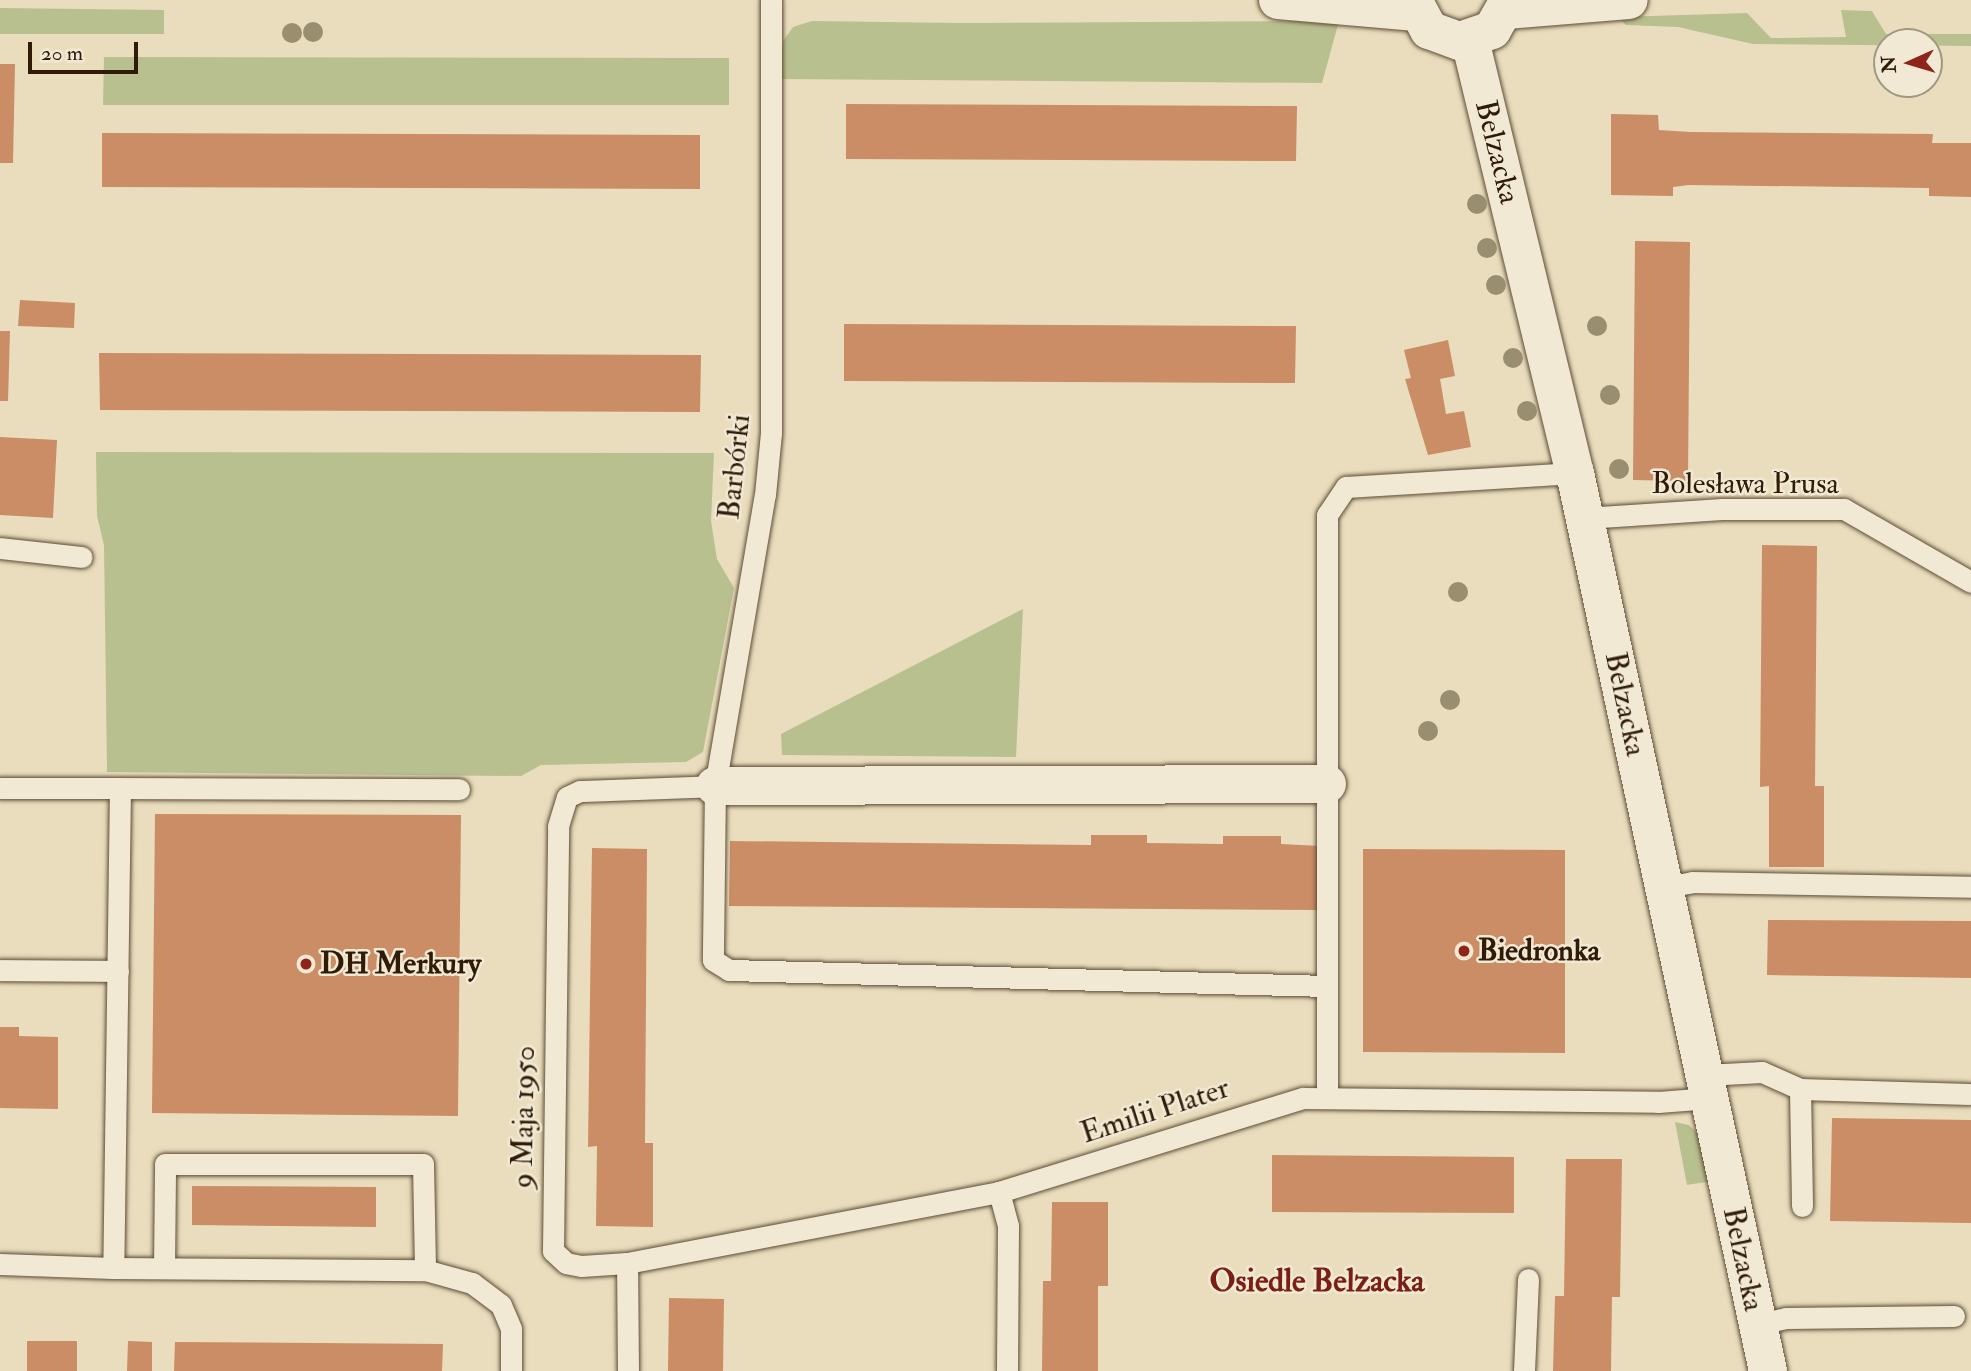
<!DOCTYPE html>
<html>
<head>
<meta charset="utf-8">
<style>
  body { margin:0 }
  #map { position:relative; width:1971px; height:1371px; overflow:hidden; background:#e9ddbd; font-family:"IM FELL Double Pica",serif }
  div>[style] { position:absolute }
  .green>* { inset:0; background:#b9c08f }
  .building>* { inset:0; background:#ca8d66 }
  .roads { filter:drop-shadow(0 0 2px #5e4c35) drop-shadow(0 0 2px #5e4c35) }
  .lane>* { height:21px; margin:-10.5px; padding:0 10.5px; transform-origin:10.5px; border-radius:10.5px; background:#f1e9d4 }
  .street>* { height:38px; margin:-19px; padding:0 19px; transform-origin:19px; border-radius:19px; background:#f1e9d4 }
  .secondary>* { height:38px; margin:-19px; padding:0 19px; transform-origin:19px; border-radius:19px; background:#f1e9d4 }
  .trees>* { width:20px; height:20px; margin:-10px; border-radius:50%; background:#998e6f }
  .dots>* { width:19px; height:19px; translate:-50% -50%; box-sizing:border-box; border:4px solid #f1e9d4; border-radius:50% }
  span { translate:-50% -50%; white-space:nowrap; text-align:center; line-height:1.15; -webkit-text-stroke:5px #f1e9d4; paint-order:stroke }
  .street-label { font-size:30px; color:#2f1b08 }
  .poi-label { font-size:30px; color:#2f1b08; font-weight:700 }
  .left { translate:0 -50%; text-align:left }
  .neighbourhood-label { font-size:32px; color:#7a1f14; font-weight:700 }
  .north { position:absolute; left:1873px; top:28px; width:70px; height:70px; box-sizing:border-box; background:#f1e9d4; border:2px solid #a39782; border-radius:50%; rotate:266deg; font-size:19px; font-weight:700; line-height:28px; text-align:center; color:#2f1b08 }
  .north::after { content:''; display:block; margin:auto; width:24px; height:32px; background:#8f2418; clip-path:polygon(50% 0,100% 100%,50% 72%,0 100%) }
  .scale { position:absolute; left:28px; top:42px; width:110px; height:32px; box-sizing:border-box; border:4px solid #2f1b08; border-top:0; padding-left:9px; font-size:21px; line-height:24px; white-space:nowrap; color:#2f1b08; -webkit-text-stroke:5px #f1e9d4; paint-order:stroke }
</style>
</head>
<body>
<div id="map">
  <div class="green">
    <i style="clip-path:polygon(0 8px,164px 10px,164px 34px,0 34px)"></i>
    <i style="clip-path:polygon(1841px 10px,1872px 11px,1886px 34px,1971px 34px,1971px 46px,1753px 44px,1678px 27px,1626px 25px,1618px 17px,1747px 13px,1771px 38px,1846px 37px)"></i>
    <i style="clip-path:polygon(812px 21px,961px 23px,1339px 21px,1322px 83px,779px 79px,783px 41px,793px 27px)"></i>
    <i style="clip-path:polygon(104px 57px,729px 58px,729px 105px,103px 105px)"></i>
    <i style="clip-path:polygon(96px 452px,714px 453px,711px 521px,717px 559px,734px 588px,703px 752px,686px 762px,541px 765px,521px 776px,107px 772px,104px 545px,97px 516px)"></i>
    <i style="clip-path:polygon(1023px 609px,1016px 757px,782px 755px,781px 734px)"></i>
    <i style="clip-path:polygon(1675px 1122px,1689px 1125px,1701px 1137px,1712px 1181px,1687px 1185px)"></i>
  </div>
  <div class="building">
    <i style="clip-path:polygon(0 64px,15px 64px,13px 163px,0 163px)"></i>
    <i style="clip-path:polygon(846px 104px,1297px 106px,1296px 161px,846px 159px)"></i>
    <i style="clip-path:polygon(1611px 114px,1658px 115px,1659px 130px,1690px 132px,1933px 134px,1932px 143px,1971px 143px,1971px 197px,1929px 196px,1929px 188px,1689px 185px,1673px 187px,1673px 196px,1611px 195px)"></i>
    <i style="clip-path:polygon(102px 133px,700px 135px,700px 189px,102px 187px)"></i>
    <i style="clip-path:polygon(1635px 241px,1690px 242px,1688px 481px,1633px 480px)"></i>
    <i style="clip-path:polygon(20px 300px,75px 303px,74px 328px,18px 326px)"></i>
    <i style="clip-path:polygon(844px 324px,1296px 326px,1295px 383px,844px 381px)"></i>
    <i style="clip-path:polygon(0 331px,10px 331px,8px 401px,0 401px)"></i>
    <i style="clip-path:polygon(1448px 340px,1455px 376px,1440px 379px,1446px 414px,1464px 411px,1471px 447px,1428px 455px,1405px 379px,1411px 378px,1404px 350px)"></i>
    <i style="clip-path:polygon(99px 353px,701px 355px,700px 412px,100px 410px)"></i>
    <i style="clip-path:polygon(0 437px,57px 440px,53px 518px,0 515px)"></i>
    <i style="clip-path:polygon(1762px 545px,1817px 546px,1815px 786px,1824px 786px,1824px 867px,1769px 867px,1769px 786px,1760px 787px)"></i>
    <i style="clip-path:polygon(155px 814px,461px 815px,458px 1116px,152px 1113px)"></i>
    <i style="clip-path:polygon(1091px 835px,1147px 835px,1147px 843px,1223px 844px,1223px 836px,1281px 836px,1281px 844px,1320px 846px,1319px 910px,729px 906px,730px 841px,1091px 845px)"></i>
    <i style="clip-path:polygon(592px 848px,647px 849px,645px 1143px,653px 1143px,653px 1227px,596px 1226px,597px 1146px,588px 1147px)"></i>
    <i style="clip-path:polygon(1363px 849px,1565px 850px,1565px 1053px,1363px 1052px)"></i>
    <i style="clip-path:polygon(1768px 920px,1971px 921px,1971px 978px,1767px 975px)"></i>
    <i style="clip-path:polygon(0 1027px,19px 1027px,19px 1036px,58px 1037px,58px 1109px,0 1108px)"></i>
    <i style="clip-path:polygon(1832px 1118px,1971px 1120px,1971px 1223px,1830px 1221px)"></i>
    <i style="clip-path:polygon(1272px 1155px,1514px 1157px,1514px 1213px,1272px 1212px)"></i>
    <i style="clip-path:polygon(1566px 1159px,1622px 1159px,1620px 1297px,1612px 1297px,1611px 1371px,1553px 1371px,1555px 1296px,1564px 1296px)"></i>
    <i style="clip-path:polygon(192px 1186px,376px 1187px,376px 1227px,192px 1225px)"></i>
    <i style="clip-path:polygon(1052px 1202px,1108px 1202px,1108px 1286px,1098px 1286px,1098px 1371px,1042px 1371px,1043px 1281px,1051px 1281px)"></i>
    <i style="clip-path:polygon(669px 1298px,724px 1299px,723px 1371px,668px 1371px)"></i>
    <i style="clip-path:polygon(27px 1341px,77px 1341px,77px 1371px,27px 1371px)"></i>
    <i style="clip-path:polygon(128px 1341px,152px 1342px,152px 1371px,127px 1371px)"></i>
    <i style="clip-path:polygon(175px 1342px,443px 1344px,442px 1371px,174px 1371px)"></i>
  </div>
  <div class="roads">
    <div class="lane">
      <i style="left:1585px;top:518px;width:137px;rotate:-3.8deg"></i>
      <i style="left:1722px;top:509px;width:122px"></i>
      <i style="left:1844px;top:509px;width:146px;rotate:29.9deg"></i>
      <i style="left:0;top:548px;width:82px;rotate:6.3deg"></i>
      <i style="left:715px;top:786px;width:174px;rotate:90.7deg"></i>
      <i style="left:713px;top:960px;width:19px;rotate:32deg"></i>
      <i style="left:729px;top:970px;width:598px;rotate:1.53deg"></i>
      <i style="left:1327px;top:986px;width:111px;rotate:90deg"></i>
      <i style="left:0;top:788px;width:120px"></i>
      <i style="left:120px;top:788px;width:480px;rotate:90.8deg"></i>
      <i style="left:113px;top:1268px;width:113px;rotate:-178deg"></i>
      <i style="left:120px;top:788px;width:339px;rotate:0.2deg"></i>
      <i style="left:1665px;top:887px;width:27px;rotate:-10deg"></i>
      <i style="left:1692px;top:882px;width:279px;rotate:1deg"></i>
      <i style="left:0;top:970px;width:118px;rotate:0.5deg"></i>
      <i style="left:1327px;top:986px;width:471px;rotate:-90deg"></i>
      <i style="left:1327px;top:515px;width:34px;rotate:-56deg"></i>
      <i style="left:1346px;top:487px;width:229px;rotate:-3.5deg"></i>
      <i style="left:1705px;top:1075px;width:57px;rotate:-3deg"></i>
      <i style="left:1762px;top:1072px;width:42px;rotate:24.1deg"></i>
      <i style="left:1800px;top:1089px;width:169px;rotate:1.7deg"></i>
      <i style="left:1800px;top:1089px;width:117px;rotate:89deg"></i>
      <i style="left:999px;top:1192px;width:35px;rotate:75deg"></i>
      <i style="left:1008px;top:1226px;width:145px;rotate:90.4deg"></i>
      <i style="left:627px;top:1263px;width:379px;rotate:-10.8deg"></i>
      <i style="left:999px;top:1192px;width:318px;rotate:-17.2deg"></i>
      <i style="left:1303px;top:1098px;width:355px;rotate:0.6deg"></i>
      <i style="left:1658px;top:1102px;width:52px;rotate:-4.4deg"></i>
      <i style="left:113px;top:1268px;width:312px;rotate:0.4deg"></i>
      <i style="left:425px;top:1270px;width:49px;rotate:15.5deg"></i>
      <i style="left:472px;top:1283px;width:36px;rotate:37deg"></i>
      <i style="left:501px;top:1305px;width:26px;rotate:67deg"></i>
      <i style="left:511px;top:1329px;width:42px;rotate:90deg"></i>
      <i style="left:164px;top:1268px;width:104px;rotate:-89.4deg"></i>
      <i style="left:165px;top:1164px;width:258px"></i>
      <i style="left:423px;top:1164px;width:106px;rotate:88.9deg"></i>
      <i style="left:1758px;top:1324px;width:29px;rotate:-12deg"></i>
      <i style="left:1786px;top:1318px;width:168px;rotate:-0.7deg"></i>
      <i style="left:628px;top:1371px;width:108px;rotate:-90.5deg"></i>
      <i style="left:627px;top:1263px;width:46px;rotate:176.3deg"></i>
      <i style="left:581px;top:1266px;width:15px;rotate:-169deg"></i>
      <i style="left:566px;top:1263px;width:18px;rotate:-137deg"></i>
      <i style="left:553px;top:1251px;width:425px;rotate:-89.3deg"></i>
      <i style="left:558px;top:826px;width:30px;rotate:-73deg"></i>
      <i style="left:567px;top:797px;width:14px;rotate:-25deg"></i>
      <i style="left:580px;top:791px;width:135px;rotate:-2.1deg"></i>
      <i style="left:715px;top:786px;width:295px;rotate:-80.3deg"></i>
      <i style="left:765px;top:495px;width:62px;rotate:-84.5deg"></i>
      <i style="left:771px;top:433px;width:433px;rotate:-90deg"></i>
      <i style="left:1524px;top:1371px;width:92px;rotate:-87.5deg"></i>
    </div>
    <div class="street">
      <i style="left:1470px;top:40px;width:446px;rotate:76.4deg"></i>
      <i style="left:1575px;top:473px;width:919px;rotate:77.87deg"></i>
      <i style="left:715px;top:786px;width:612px;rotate:-0.19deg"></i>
    </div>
    <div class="secondary">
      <i style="left:1278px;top:0;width:139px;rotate:5deg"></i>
      <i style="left:1413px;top:0;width:34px;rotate:62deg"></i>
      <i style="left:1429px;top:30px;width:33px;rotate:20deg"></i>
      <i style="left:1460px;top:41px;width:34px;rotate:-19deg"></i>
      <i style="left:1492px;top:30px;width:34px;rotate:-60deg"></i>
      <i style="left:1506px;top:10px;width:123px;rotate:-4.6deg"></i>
    </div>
  </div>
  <div class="trees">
    <i style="left:313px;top:32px"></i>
    <i style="left:292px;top:33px"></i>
    <i style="left:1477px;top:204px"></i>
    <i style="left:1487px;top:248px"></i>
    <i style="left:1496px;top:285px"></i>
    <i style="left:1597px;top:326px"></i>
    <i style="left:1513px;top:358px"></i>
    <i style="left:1610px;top:395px"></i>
    <i style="left:1527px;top:411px"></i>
    <i style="left:1619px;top:469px"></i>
    <i style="left:1458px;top:592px"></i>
    <i style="left:1450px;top:700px"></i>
    <i style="left:1428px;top:731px"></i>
  </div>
  <div class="dots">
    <i style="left:1464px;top:951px;background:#8f2418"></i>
    <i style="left:306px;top:964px;background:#8f2418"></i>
  </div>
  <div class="street-label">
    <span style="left:1497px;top:152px;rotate:76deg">Belzacka</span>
    <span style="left:735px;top:467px;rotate:-84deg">Barbórki</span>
    <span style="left:1745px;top:484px">Bolesława Prusa</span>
    <span style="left:1625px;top:704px;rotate:78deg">Belzacka</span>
    <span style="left:1155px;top:1111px;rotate:-18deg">Emilii Plater</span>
    <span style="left:524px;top:1117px;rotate:-89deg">9 Maja 1950</span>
    <span style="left:1743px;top:1259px;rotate:78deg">Belzacka</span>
  </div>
  <div class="poi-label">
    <span class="left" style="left:1478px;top:951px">Biedronka</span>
    <span class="left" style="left:320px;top:964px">DH Merkury</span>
  </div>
  <div class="neighbourhood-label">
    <span style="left:1317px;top:1281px">Osiedle Belzacka</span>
  </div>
  <div class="north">N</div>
  <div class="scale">20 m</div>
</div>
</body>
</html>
